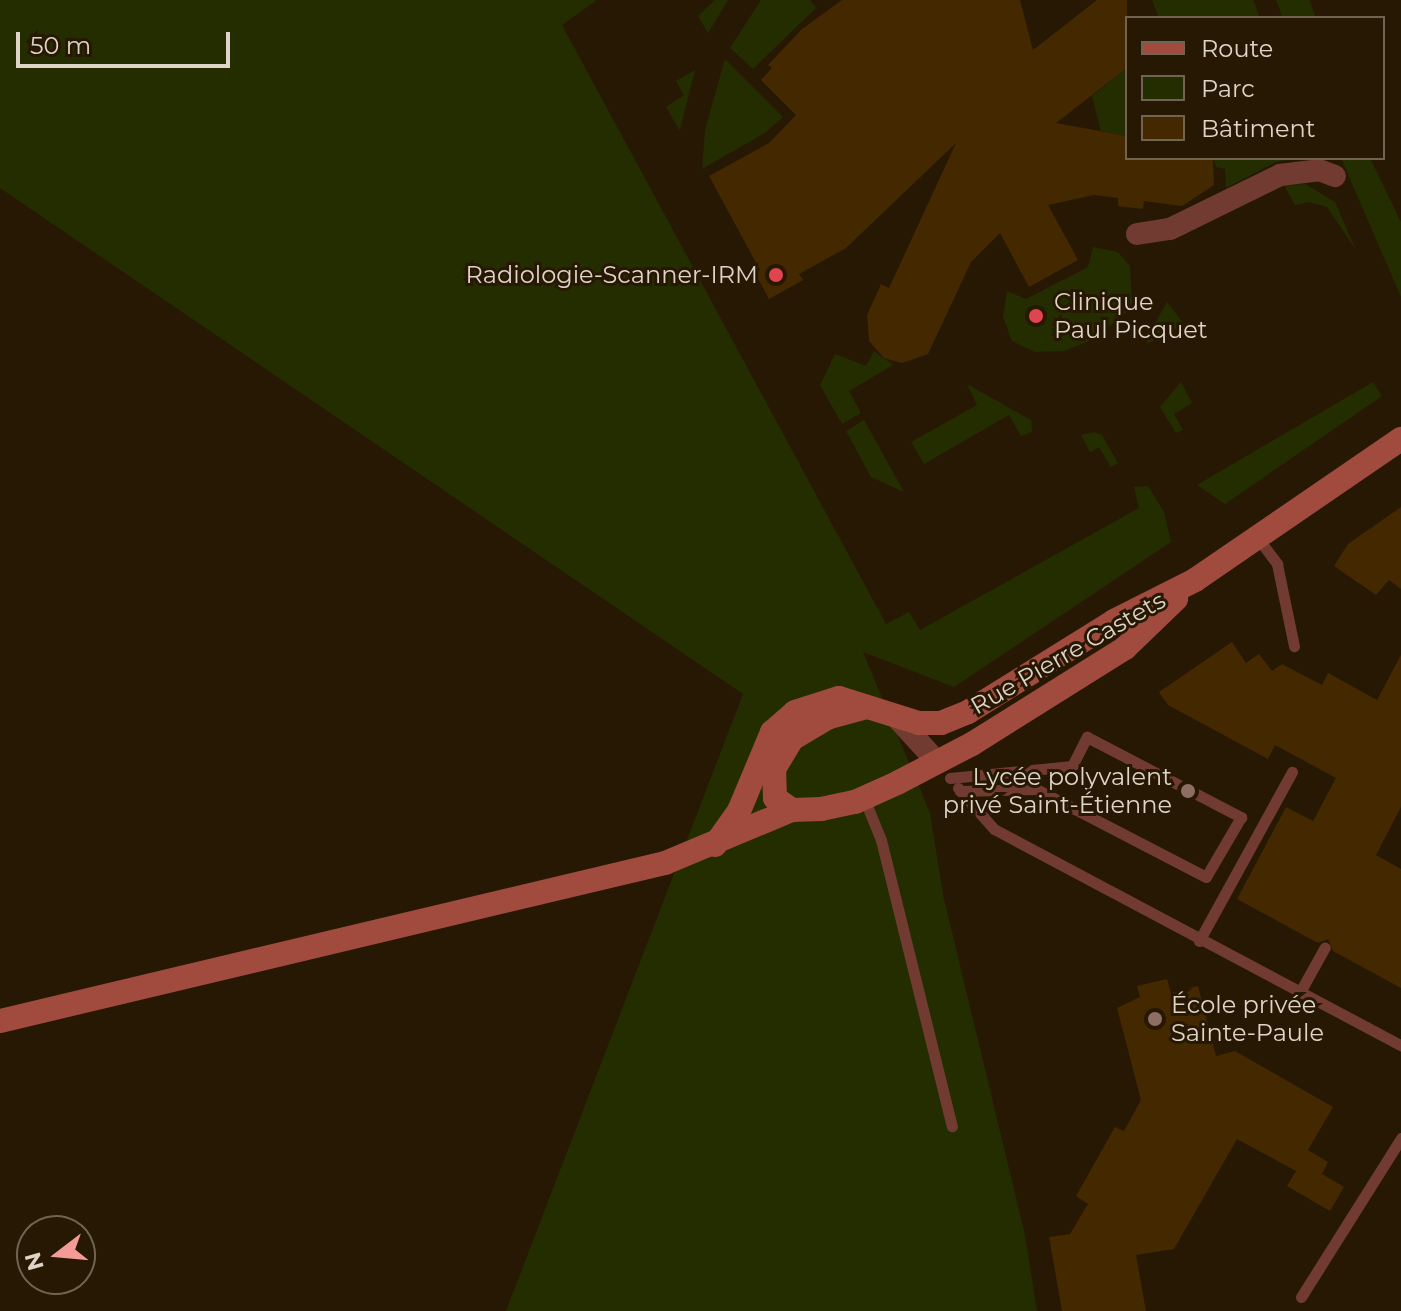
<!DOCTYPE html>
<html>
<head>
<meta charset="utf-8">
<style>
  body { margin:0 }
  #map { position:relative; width:1401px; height:1311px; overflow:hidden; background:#271804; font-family:Montserrat,sans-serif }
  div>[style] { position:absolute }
  .green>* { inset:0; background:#242d00 }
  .building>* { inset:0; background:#432800 }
  .lane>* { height:11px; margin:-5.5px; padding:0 5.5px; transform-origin:5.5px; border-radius:5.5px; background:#713b32 }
  .street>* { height:22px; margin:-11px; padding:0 11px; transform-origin:11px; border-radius:11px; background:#713b32 }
  .secondary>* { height:24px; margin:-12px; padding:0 12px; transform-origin:12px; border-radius:12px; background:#a04b3d }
  .dots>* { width:22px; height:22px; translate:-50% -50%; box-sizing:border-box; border:4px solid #271804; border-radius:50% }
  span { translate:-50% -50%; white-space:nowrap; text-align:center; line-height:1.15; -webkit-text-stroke:6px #271804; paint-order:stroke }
  .poi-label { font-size:24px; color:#dfd4c8 }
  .right { translate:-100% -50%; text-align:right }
  .left { translate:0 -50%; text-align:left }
  .street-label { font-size:24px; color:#dfd4c8 }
  .legend { position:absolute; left:1125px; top:16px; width:260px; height:144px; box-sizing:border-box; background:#271804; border:2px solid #716352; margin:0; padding:10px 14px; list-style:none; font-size:24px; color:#dfd4c8 }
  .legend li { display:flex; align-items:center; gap:16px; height:40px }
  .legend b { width:40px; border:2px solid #716352 }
  .north { position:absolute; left:16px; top:1215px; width:80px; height:80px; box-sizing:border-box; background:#271804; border:2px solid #716352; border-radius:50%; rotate:254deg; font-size:22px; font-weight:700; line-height:32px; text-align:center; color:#dfd4c8 }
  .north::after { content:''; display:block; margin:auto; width:28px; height:36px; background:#f59b97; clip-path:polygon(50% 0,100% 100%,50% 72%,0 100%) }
  .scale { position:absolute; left:16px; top:32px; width:214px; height:36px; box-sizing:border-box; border:4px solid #dfd4c8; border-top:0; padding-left:10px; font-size:24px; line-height:28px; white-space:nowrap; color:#dfd4c8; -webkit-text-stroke:6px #271804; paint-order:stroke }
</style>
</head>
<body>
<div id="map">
  <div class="green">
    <i style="clip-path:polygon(0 0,597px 0,562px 25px,886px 624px,909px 612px,920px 630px,1139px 508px,1134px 487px,1148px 486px,1164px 512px,1171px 542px,954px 687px,863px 652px,930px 813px,943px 895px,1025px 1235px,1037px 1311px,506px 1311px,743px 694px,0 188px)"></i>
    <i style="clip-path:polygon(715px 0,728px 0,708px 33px,698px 16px)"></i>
    <i style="clip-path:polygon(761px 0,810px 0,816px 8px,753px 69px,730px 48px)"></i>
    <i style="clip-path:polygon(1152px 0,1253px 0,1260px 18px,1159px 18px)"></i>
    <i style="clip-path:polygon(1276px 0,1309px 0,1316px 18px,1283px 18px)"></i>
    <i style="clip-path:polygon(725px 59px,783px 117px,765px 133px,702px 169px,705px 130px)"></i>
    <i style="clip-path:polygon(1127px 68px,1127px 136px,1101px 131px,1092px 96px)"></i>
    <i style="clip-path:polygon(695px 70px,680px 130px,680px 131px,666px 107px,684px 95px,676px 81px)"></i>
    <i style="clip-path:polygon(1213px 158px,1298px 158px,1276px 162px,1226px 188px,1225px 169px,1216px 167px)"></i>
    <i style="clip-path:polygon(1341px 158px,1370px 158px,1401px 222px,1401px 297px)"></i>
    <i style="clip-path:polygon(1305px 184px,1335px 202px,1356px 250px,1327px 207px,1309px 202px,1295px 205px,1284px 185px)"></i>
    <i style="clip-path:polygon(1093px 247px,1118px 252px,1130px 266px,1132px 303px,1122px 317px,1089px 341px,1064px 351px,1035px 352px,1012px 341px,1003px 317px,1007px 291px,1026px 299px,1088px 267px)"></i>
    <i style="clip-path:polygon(1167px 302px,1184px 324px,1148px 344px,1146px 339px)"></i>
    <i style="clip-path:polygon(874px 351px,893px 365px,849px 391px,861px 413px,842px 424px,820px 385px,835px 354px,866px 366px)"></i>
    <i style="clip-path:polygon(1181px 382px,1192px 403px,1174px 414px,1183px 430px,1176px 433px,1160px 407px)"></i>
    <i style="clip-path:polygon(1373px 382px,1382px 396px,1225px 504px,1197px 485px)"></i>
    <i style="clip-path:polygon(967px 384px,1031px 420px,1032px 432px,1021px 436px,1009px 415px,924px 464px,911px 442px,977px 405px)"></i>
    <i style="clip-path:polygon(864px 420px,873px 436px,904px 492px,871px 477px,846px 431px)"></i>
    <i style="clip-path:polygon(1094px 432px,1102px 435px,1118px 463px,1111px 467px,1099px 447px,1090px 452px,1081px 435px)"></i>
  </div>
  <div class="building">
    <i style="clip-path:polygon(842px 0,1020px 0,1033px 50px,1097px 0,1127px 0,1127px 68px,1056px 123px,1127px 136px,1127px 158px,1213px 158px,1214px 185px,1182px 206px,1144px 201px,1143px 209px,1118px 206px,1118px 198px,1094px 195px,1048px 205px,1078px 260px,1029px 287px,1000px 233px,971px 262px,928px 354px,902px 363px,884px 358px,869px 341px,867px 315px,881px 284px,889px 288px,956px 143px,846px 248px,799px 274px,803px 280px,769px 299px,755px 273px,760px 270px,709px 176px,769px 143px,796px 115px,761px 80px,772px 68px,768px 65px,802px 29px)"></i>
    <i style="clip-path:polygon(1401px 507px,1401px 589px,1389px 580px,1376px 595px,1334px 566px,1348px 544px)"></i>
    <i style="clip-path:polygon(1232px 642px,1246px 663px,1259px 654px,1272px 671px,1282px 664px,1322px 685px,1328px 673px,1377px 700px,1401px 655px,1401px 807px,1376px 855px,1401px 869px,1401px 988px,1333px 951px,1328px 939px,1318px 943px,1237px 899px,1286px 807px,1313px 821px,1336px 778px,1275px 745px,1268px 759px,1168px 705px,1159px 692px)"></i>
    <i style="clip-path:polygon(1167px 979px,1171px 993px,1198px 986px,1216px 1056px,1235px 1051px,1333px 1107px,1308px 1150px,1328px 1162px,1322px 1174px,1344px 1187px,1330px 1211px,1287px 1186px,1296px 1171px,1237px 1139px,1174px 1249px,1136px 1255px,1146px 1311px,1062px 1311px,1049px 1237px,1070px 1234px,1088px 1204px,1076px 1196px,1115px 1127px,1124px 1131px,1141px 1100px,1117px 1008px,1140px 997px,1137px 986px)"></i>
  </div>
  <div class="lane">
    <i style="left:1257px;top:537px;width:34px;rotate:53deg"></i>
    <i style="left:1277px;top:564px;width:84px;rotate:78.3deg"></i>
    <i style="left:950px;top:778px;width:123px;rotate:-5.6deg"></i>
    <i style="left:1072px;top:766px;width:33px;rotate:-63deg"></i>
    <i style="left:1087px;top:737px;width:174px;rotate:27.5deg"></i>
    <i style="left:1241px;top:817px;width:69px;rotate:120.3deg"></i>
    <i style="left:1206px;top:877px;width:191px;rotate:-152.6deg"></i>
    <i style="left:1036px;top:789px;width:76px;rotate:178.5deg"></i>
    <i style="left:958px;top:788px;width:55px;rotate:48.7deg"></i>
    <i style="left:994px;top:829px;width:461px;rotate:28deg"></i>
    <i style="left:864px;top:798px;width:45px;rotate:68deg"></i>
    <i style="left:881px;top:840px;width:295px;rotate:76.1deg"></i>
    <i style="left:1199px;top:941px;width:193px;rotate:-61.2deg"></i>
    <i style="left:1300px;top:992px;width:51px;rotate:-60.9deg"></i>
    <i style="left:1301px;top:1297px;width:188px;rotate:-57.8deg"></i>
  </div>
  <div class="street">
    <i style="left:1137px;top:234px;width:33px;rotate:-9deg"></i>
    <i style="left:1170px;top:229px;width:123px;rotate:-26.1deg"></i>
    <i style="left:1280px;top:175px;width:39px;rotate:-7deg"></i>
    <i style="left:1319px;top:170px;width:17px;rotate:21deg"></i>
    <i style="left:898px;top:719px;width:59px;rotate:47.7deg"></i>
  </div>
  <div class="secondary">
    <i style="left:867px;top:707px;width:39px;rotate:165deg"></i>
    <i style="left:829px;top:717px;width:43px;rotate:149.3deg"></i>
    <i style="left:792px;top:739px;width:35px;rotate:121deg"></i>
    <i style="left:774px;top:769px;width:29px;rotate:88deg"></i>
    <i style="left:775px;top:798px;width:21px;rotate:35deg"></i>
    <i style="left:792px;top:810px;width:29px;rotate:-2deg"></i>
    <i style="left:821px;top:809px;width:35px;rotate:-12deg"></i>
    <i style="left:855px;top:802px;width:46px;rotate:-24.3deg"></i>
    <i style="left:897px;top:783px;width:85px;rotate:-27.5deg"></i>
    <i style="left:972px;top:744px;width:181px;rotate:-32.1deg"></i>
    <i style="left:1125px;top:648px;width:71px;rotate:-43.9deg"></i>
    <i style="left:715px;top:845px;width:42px;rotate:-54.8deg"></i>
    <i style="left:739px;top:811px;width:86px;rotate:-67.3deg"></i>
    <i style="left:772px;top:732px;width:30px;rotate:-41deg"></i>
    <i style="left:795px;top:712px;width:46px;rotate:-17.7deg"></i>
    <i style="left:839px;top:698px;width:84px;rotate:17.4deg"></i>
    <i style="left:919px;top:723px;width:22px"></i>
    <i style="left:941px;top:723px;width:29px;rotate:-22deg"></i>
    <i style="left:968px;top:712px;width:172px;rotate:-31.9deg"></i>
    <i style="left:1114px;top:621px;width:91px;rotate:-26.8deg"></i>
    <i style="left:1195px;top:580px;width:250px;rotate:-34.4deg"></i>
    <i style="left:0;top:1021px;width:684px;rotate:-13.37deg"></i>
    <i style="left:665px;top:863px;width:138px;rotate:-22.7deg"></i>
  </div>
  <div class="dots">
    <i style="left:776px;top:275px;background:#e0444e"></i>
    <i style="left:1036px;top:316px;background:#e0444e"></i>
    <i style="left:1188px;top:791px;background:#8d6e63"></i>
    <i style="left:1155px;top:1019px;background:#8d6e63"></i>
  </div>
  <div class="poi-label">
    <span class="right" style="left:758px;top:275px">Radiologie-Scanner-IRM</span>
    <span class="left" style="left:1054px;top:316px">Clinique<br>Paul Picquet</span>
    <span class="right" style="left:1172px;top:791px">Lycée polyvalent<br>privé Saint-Étienne</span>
    <span class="left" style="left:1171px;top:1019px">École privée<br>Sainte-Paule</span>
  </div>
  <div class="street-label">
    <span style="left:1068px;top:653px;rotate:-30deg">Rue Pierre Castets</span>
  </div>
  <ul class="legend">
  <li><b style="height:10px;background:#a04b3d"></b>Route</li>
  <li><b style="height:22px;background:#242d00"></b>Parc</li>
  <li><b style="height:22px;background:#432800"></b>Bâtiment</li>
  </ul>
  <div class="north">N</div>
  <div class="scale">50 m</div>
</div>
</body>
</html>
